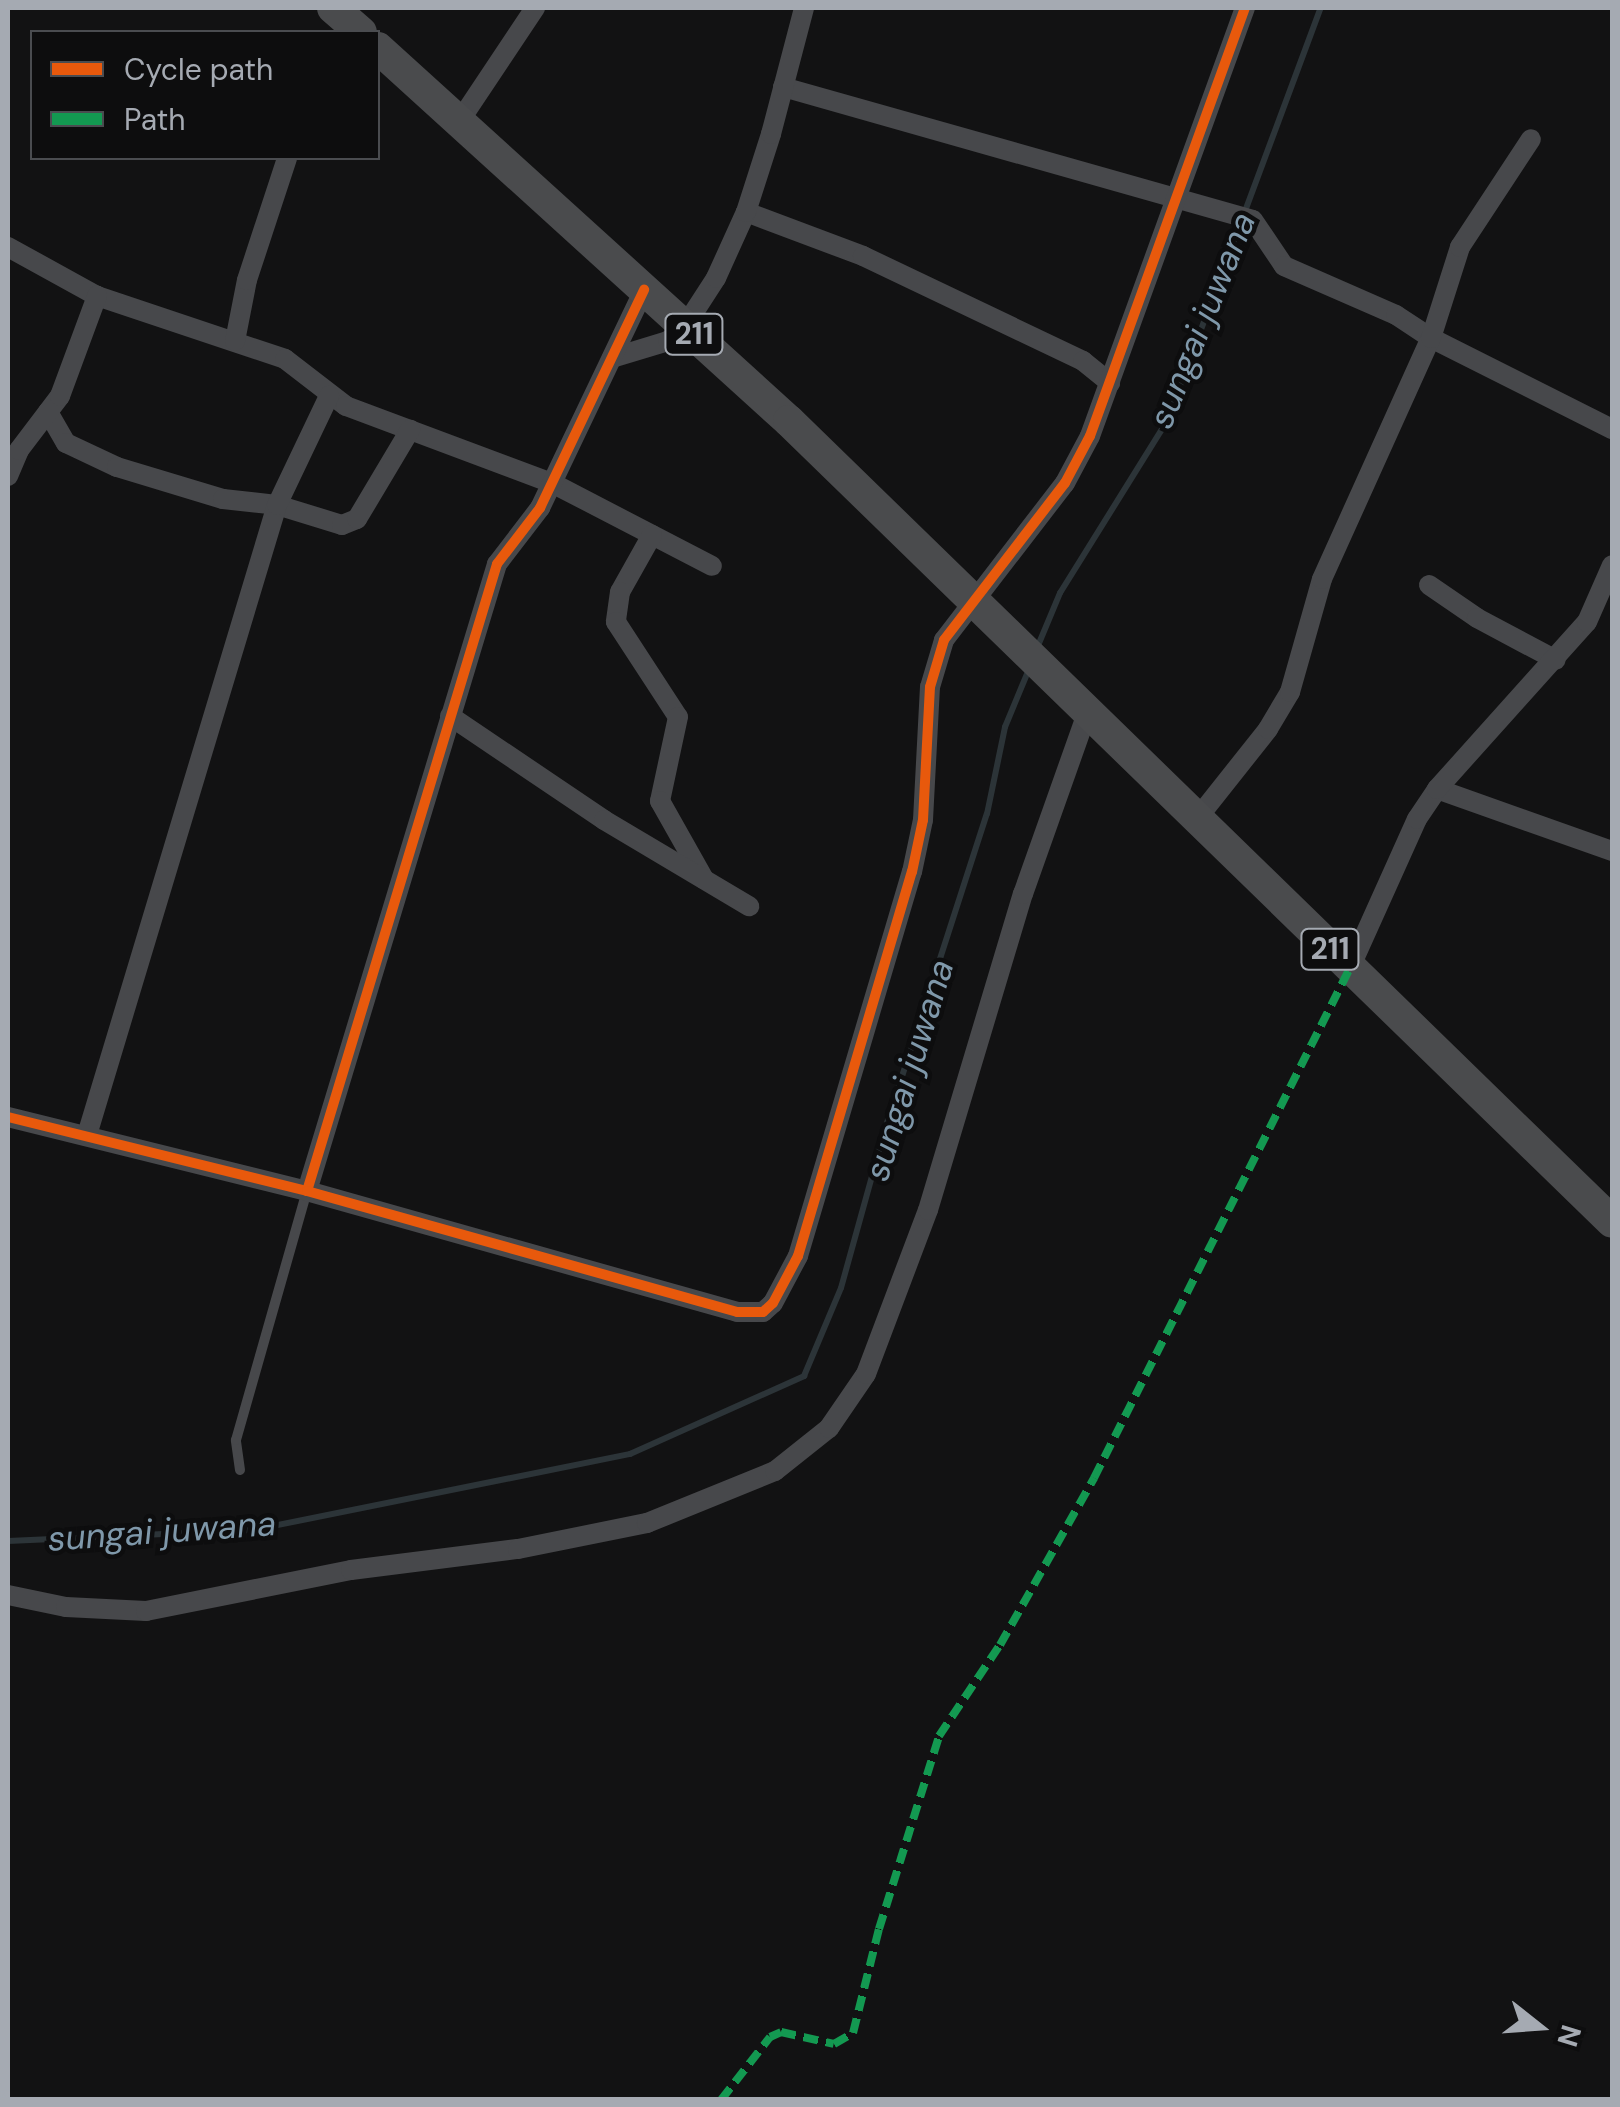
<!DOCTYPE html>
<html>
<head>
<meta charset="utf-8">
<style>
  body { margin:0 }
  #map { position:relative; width:1620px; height:2107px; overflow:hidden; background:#121213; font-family:"DM Sans",sans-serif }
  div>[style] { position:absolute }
  .stream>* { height:6px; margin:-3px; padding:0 3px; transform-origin:3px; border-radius:3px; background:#2c3438 }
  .service>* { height:10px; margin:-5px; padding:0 5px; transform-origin:5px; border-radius:5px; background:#47484b }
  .minor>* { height:20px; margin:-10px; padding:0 10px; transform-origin:10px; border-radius:10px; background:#47484b }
  .primary>* { height:32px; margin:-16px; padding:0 16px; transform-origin:16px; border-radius:16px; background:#4a4b4d }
  .quiet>* { height:8px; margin-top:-4px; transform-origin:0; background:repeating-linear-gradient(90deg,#139951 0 15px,transparent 0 23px) }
  .cycleway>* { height:10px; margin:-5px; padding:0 5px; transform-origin:5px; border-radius:5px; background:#e8590c }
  span { translate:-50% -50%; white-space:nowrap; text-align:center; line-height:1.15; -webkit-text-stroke:9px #0d0d0e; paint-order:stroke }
  .shield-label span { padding:2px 8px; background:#0d0d0e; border:2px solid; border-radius:8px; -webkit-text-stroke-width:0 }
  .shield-label { font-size:30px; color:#a5aab2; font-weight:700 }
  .water-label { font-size:35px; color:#7f98aa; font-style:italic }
  .frame { position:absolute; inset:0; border:10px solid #a5aab2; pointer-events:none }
  .legend { position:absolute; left:30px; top:30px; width:350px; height:130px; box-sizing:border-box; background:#0d0d0e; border:2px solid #4a4c50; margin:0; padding:12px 18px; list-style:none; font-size:30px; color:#a5aab2 }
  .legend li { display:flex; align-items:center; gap:20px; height:50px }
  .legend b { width:50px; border:2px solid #4a4c50 }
  .north { position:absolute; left:1490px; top:1977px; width:100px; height:100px; -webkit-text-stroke:8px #0d0d0e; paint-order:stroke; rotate:107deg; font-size:28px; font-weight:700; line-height:40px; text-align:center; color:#a5aab2 }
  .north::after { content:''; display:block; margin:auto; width:35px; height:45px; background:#a5aab2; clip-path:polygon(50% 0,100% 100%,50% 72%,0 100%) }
</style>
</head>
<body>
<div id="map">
  <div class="stream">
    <i style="left:1037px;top:648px;width:60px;rotate:-67.3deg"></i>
    <i style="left:1060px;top:593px;width:203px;rotate:-58.1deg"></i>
    <i style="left:1167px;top:421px;width:441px;rotate:-69.6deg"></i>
    <i style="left:8px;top:1541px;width:245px;rotate:-2.6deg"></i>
    <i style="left:253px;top:1530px;width:385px;rotate:-11.4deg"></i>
    <i style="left:630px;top:1454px;width:191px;rotate:-24.1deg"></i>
    <i style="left:804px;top:1376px;width:95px;rotate:-67.2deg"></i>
    <i style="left:841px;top:1288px;width:165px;rotate:-74.5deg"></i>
    <i style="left:885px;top:1129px;width:331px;rotate:-72.1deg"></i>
    <i style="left:987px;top:814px;width:89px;rotate:-78.3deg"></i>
    <i style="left:1005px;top:727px;width:63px;rotate:-67.5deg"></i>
  </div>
  <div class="service">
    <i style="left:240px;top:1470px;width:30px;rotate:-98deg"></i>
    <i style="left:236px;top:1440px;width:259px;rotate:-74.1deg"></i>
  </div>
  <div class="minor">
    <i style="left:783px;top:87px;width:488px;rotate:15.8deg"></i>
    <i style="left:1253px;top:220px;width:55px;rotate:56deg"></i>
    <i style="left:1284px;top:266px;width:122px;rotate:23.6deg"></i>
    <i style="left:1396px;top:315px;width:42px;rotate:33.3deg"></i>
    <i style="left:1431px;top:338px;width:203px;rotate:26.7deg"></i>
    <i style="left:459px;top:122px;width:137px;rotate:-56.3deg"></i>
    <i style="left:746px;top:212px;width:125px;rotate:20.6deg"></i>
    <i style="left:863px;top:256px;width:244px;rotate:25.5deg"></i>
    <i style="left:1083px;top:361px;width:35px;rotate:39deg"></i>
    <i style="left:8px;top:247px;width:102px;rotate:28.8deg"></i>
    <i style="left:97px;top:296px;width:198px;rotate:18.5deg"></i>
    <i style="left:285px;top:359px;width:77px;rotate:37.6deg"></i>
    <i style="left:346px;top:406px;width:220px;rotate:20.5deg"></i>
    <i style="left:552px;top:483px;width:180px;rotate:27.4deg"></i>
    <i style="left:235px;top:341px;width:62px;rotate:-78.9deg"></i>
    <i style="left:247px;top:280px;width:128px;rotate:-71.8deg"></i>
    <i style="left:612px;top:358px;width:59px;rotate:-16.9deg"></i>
    <i style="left:668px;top:341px;width:23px;rotate:-41deg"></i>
    <i style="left:685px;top:326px;width:57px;rotate:-57.1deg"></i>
    <i style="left:716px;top:278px;width:72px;rotate:-65.6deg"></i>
    <i style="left:746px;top:212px;width:82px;rotate:-72.2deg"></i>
    <i style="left:771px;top:134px;width:130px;rotate:-75.3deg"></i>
    <i style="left:48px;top:412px;width:36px;rotate:60deg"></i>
    <i style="left:66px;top:443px;width:56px;rotate:25.2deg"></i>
    <i style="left:117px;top:467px;width:111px;rotate:16.8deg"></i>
    <i style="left:223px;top:499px;width:54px;rotate:6.3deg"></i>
    <i style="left:277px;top:505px;width:68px;rotate:17.1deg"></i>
    <i style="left:342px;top:525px;width:16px;rotate:-22deg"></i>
    <i style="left:357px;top:519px;width:104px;rotate:-59.2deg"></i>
    <i style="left:8px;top:476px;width:28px;rotate:-67deg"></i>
    <i style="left:19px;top:450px;width:68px;rotate:-52.8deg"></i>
    <i style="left:60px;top:396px;width:107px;rotate:-69.7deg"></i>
    <i style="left:652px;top:535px;width:65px;rotate:119.3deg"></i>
    <i style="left:620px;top:592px;width:30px;rotate:98deg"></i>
    <i style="left:616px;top:622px;width:113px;rotate:56.9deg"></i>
    <i style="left:678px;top:717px;width:86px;rotate:102.1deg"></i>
    <i style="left:660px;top:801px;width:90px;rotate:60.6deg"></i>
    <i style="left:1429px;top:585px;width:58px;rotate:34.5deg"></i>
    <i style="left:1477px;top:618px;width:89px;rotate:28deg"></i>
    <i style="left:450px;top:716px;width:186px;rotate:34deg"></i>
    <i style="left:604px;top:820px;width:169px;rotate:30.7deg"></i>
    <i style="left:1437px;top:789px;width:186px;rotate:19.5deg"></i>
    <i style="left:1196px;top:820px;width:116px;rotate:-51.6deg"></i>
    <i style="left:1268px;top:729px;width:43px;rotate:-59.3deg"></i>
    <i style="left:1290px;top:692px;width:117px;rotate:-74.2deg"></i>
    <i style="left:1322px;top:579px;width:265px;rotate:-65.7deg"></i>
    <i style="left:1431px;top:338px;width:96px;rotate:-72.3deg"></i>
    <i style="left:1460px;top:247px;width:129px;rotate:-56.7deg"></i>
    <i style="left:1350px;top:968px;width:163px;rotate:-65.8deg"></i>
    <i style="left:1417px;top:819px;width:36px;rotate:-56deg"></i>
    <i style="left:1437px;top:789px;width:224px;rotate:-48.1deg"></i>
    <i style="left:1587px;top:622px;width:62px;rotate:-66.3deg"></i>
    <i style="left:8px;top:1117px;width:308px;rotate:13.9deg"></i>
    <i style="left:307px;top:1191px;width:655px;rotate:-73.14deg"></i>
    <i style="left:497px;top:564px;width:71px;rotate:-52.5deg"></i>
    <i style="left:540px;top:508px;width:242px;rotate:-64.5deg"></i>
    <i style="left:87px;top:1135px;width:658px;rotate:-73.22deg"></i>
    <i style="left:277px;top:505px;width:121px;rotate:-64.5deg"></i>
    <i style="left:307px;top:1191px;width:447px;rotate:15.7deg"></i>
    <i style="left:737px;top:1312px;width:26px"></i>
    <i style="left:763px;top:1312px;width:13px;rotate:-42deg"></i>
    <i style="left:773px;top:1303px;width:53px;rotate:-62deg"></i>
    <i style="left:798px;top:1256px;width:401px;rotate:-73.5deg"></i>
    <i style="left:912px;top:872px;width:53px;rotate:-78.1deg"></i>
    <i style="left:923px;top:820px;width:133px;rotate:-87deg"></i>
    <i style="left:930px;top:687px;width:49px;rotate:-73.4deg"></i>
    <i style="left:944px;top:640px;width:198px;rotate:-52.4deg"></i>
    <i style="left:1065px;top:483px;width:53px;rotate:-62deg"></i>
    <i style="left:1090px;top:436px;width:455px;rotate:-70.1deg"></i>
    <i style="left:8px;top:1595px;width:59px;rotate:11.7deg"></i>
    <i style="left:66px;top:1607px;width:80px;rotate:2.9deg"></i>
    <i style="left:146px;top:1611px;width:209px;rotate:-11.3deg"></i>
    <i style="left:351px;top:1570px;width:168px;rotate:-7.2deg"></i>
    <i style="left:518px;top:1549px;width:132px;rotate:-11.4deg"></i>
    <i style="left:647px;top:1523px;width:138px;rotate:-22.1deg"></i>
    <i style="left:775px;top:1471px;width:69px;rotate:-38.5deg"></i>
    <i style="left:829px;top:1428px;width:65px;rotate:-55.6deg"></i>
    <i style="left:866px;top:1374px;width:175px;rotate:-69.3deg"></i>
    <i style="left:928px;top:1210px;width:330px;rotate:-73.3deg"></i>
    <i style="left:1023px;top:894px;width:192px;rotate:-70.5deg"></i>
  </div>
  <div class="primary">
    <i style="left:333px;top:8px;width:37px;rotate:41deg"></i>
    <i style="left:378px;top:48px;width:555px;rotate:42.23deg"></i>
    <i style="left:789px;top:421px;width:1148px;rotate:44.22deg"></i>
  </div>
  <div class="quiet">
    <i style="left:721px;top:2100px;width:80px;rotate:-52.1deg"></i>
    <i style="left:770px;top:2037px;width:12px;rotate:-24deg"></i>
    <i style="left:781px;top:2032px;width:54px;rotate:12.8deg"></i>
    <i style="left:834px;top:2044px;width:22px;rotate:-30deg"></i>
    <i style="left:853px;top:2033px;width:107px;rotate:-76deg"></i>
    <i style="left:879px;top:1929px;width:202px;rotate:-72.7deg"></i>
    <i style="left:939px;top:1736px;width:110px;rotate:-56.2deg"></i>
    <i style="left:1000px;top:1645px;width:192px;rotate:-60.6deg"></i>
    <i style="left:1094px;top:1478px;width:571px;rotate:-63.35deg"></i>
  </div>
  <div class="cycleway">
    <i style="left:8px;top:1117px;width:308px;rotate:13.9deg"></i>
    <i style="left:307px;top:1191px;width:655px;rotate:-73.14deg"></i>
    <i style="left:497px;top:564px;width:71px;rotate:-52.5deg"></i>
    <i style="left:540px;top:508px;width:242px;rotate:-64.5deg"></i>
    <i style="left:307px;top:1191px;width:447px;rotate:15.7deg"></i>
    <i style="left:737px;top:1312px;width:26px"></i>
    <i style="left:763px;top:1312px;width:13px;rotate:-42deg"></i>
    <i style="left:773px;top:1303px;width:53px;rotate:-62deg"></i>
    <i style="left:798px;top:1256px;width:401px;rotate:-73.5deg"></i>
    <i style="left:912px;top:872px;width:53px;rotate:-78.1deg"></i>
    <i style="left:923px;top:820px;width:133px;rotate:-87deg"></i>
    <i style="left:930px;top:687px;width:49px;rotate:-73.4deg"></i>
    <i style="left:944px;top:640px;width:198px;rotate:-52.4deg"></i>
    <i style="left:1065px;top:483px;width:53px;rotate:-62deg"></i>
    <i style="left:1090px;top:436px;width:455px;rotate:-70.1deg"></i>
  </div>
  <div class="shield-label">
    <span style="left:694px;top:334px">211</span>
    <span style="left:1330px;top:949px">211</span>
  </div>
  <div class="water-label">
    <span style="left:1202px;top:320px;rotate:-68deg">sungai juwana</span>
    <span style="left:909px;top:1070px;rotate:-73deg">sungai juwana</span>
    <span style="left:162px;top:1531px;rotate:-4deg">sungai juwana</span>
  </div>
  <div class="frame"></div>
  <ul class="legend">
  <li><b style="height:12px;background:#e8590c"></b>Cycle path</li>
  <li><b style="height:12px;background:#139951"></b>Path</li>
  </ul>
  <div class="north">N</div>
</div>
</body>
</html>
